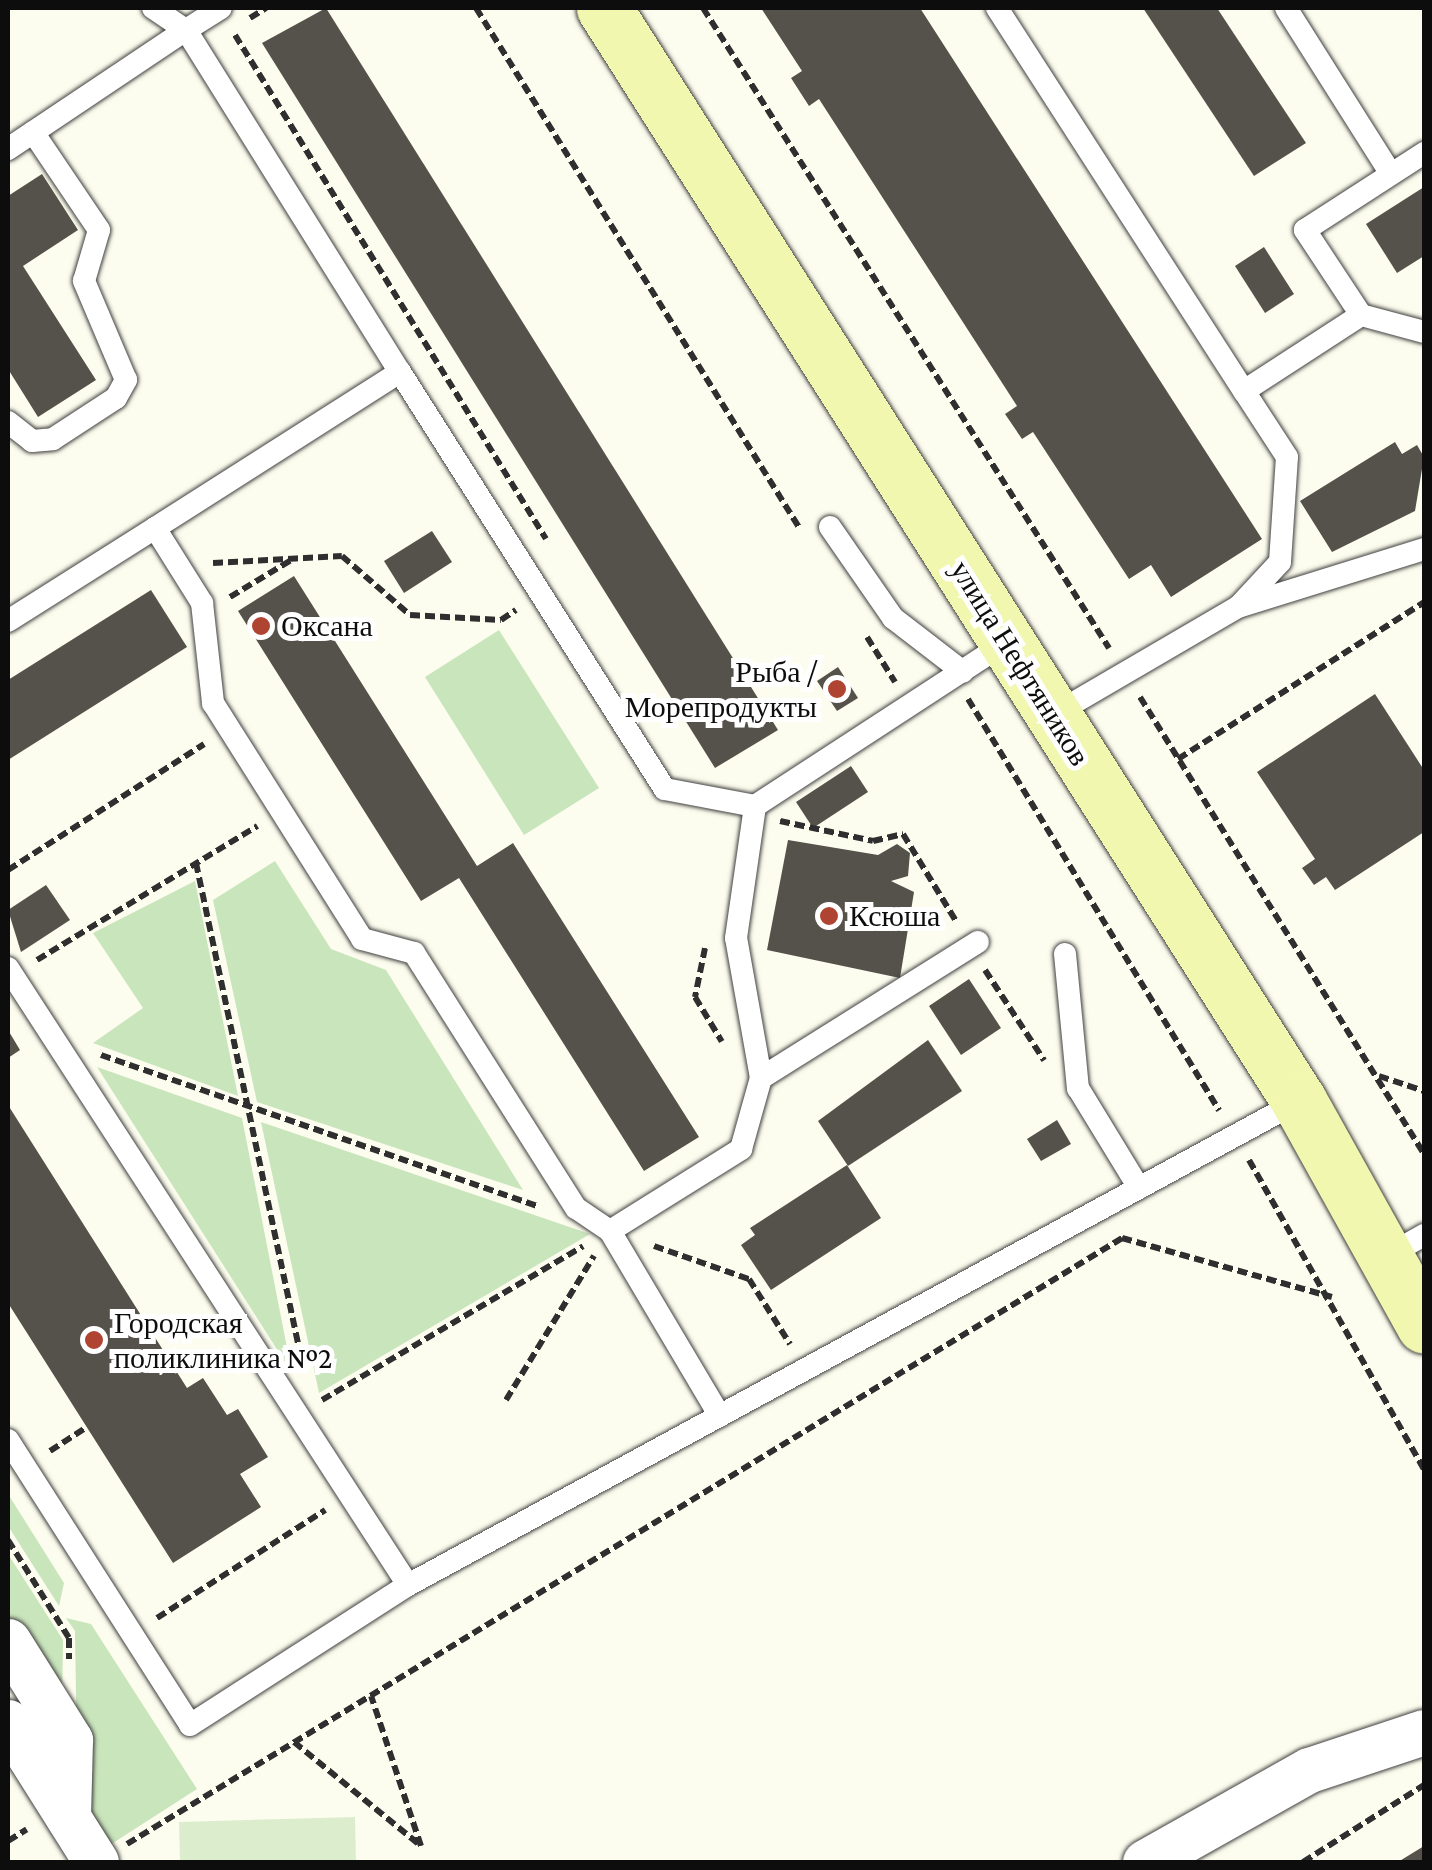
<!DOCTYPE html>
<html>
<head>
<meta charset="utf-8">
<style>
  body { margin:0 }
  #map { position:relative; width:1432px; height:1870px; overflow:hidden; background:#fdfdef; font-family:"Crimson Pro",serif }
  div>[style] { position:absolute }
  .green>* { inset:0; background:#c9e5bc }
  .pitch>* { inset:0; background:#dcedcd }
  .building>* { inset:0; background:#55514b }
  .path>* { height:6px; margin-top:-3px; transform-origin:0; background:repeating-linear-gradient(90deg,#2f2f2f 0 10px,transparent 0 15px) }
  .roads { filter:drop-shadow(0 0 2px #404040) drop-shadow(0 0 2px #404040) }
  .lane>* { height:22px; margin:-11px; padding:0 11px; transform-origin:11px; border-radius:11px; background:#fff }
  .street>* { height:45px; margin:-22.5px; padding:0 22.5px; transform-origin:22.5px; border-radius:22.5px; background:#fff }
  .secondary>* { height:55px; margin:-27.5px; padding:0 27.5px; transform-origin:27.5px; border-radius:27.5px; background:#f2f7b0 }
  .dots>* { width:28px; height:28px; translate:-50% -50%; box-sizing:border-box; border:5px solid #fff; border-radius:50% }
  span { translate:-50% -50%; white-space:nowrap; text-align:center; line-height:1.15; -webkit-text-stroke:10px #fff; paint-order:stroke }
  .poi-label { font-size:30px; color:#0d0d0d }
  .left { translate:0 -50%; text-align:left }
  .right { translate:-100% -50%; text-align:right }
  .street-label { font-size:30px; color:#0d0d0d }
  .frame { position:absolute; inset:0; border:10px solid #0d0d0d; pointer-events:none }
</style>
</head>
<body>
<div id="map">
  <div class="green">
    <i style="clip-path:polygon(499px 630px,599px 788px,524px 835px,425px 677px)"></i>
    <i style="clip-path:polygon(275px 861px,331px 949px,386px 970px,523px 1190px,257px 1102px,213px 900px)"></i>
    <i style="clip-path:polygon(195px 881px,238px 1096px,93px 1043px,143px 1008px,93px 933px)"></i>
    <i style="clip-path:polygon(97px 1067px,242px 1118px,292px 1373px)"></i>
    <i style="clip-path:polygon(261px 1122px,590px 1234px,319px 1393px)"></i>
    <i style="clip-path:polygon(8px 1494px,64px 1583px,59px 1606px,8px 1526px)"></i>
    <i style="clip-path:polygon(8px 1554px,63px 1640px,62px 1705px,8px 1620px)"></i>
    <i style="clip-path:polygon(66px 1618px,91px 1624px,197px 1789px,99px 1852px,78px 1819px,75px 1631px)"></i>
  </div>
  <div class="pitch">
    <i style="clip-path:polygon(355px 1817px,356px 1862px,180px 1862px,179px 1822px)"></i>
  </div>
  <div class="building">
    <i style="clip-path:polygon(326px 8px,778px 730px,715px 768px,262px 43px)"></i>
    <i style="clip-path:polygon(761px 8px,920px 8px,1262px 539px,1171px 597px,1151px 565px,1129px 579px,1033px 432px,1022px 439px,1005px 414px,1017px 406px,819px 99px,809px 106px,791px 78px,802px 71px)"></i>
    <i style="clip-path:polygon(1143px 8px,1217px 8px,1306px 143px,1254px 176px)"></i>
    <i style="clip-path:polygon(42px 174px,78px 230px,23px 266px,96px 380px,38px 417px,8px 369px,8px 196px)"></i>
    <i style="clip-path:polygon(1424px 187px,1424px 256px,1397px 273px,1366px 224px)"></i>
    <i style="clip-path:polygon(1264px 247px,1294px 294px,1265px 313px,1235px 266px)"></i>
    <i style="clip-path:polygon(1395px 442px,1402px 454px,1417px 445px,1424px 457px,1415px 511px,1332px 552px,1300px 501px)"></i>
    <i style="clip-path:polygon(432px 531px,452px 562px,404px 593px,384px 561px)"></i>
    <i style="clip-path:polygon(294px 576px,477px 866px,513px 843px,699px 1137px,644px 1171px,459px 878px,421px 901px,238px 611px)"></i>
    <i style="clip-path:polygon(151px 590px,187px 647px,8px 760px,8px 680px)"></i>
    <i style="clip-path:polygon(838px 667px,858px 698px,837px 711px,817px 681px)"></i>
    <i style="clip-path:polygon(1375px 694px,1424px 770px,1424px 832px,1335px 890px,1326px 877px,1314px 885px,1302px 868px,1315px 859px,1257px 772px)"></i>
    <i style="clip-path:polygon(851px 766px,868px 792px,813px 828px,796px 802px)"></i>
    <i style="clip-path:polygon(788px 840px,878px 855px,897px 844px,910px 853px,908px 876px,891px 881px,914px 892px,900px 978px,767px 950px)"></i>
    <i style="clip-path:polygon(46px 885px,70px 920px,21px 952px,8px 910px)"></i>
    <i style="clip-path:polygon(969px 979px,1001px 1028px,961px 1055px,929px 1006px)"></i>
    <i style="clip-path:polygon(8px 1030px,20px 1050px,8px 1058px)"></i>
    <i style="clip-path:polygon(928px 1040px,962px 1091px,848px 1166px,818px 1121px)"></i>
    <i style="clip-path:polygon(8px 1105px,187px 1388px,203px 1378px,227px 1415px,238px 1409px,268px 1457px,240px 1474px,261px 1507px,173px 1563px,8px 1303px)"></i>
    <i style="clip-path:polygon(1057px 1120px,1071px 1144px,1041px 1161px,1027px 1139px)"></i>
    <i style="clip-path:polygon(847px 1165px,881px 1218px,771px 1290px,741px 1245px,755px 1235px,750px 1228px)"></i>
    <i style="clip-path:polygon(1424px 1846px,1424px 1862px,1398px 1862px)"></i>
  </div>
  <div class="path">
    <i style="left:476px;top:8px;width:614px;rotate:58.12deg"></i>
    <i style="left:703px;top:8px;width:758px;rotate:57.61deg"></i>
    <i style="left:250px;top:18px;width:19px;rotate:-32deg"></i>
    <i style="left:235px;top:35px;width:592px;rotate:58.32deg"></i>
    <i style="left:213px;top:563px;width:129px;rotate:-3.1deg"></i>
    <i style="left:342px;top:556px;width:90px;rotate:40.9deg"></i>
    <i style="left:410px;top:615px;width:91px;rotate:3.1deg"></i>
    <i style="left:501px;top:620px;width:18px;rotate:-34deg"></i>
    <i style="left:230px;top:597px;width:74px;rotate:-31.1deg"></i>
    <i style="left:867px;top:637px;width:53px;rotate:58.1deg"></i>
    <i style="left:1140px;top:697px;width:538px;rotate:58.14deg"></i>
    <i style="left:968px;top:699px;width:482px;rotate:58.6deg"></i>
    <i style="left:1178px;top:759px;width:292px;rotate:-32.5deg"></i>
    <i style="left:780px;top:821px;width:95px;rotate:12.1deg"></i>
    <i style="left:873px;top:841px;width:31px;rotate:-13deg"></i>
    <i style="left:903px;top:834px;width:102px;rotate:58.7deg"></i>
    <i style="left:196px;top:863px;width:510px;rotate:78.01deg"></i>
    <i style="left:8px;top:870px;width:233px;rotate:-32.7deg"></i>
    <i style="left:705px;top:948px;width:50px;rotate:101.5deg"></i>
    <i style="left:695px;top:997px;width:52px;rotate:59deg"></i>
    <i style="left:37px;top:960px;width:258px;rotate:-31.3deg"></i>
    <i style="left:985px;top:970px;width:108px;rotate:56.8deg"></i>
    <i style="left:101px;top:1055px;width:462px;rotate:19.1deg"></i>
    <i style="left:1379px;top:1076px;width:47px;rotate:18.4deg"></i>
    <i style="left:1249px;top:1160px;width:355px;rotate:60.5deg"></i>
    <i style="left:654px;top:1246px;width:101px;rotate:19.2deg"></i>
    <i style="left:749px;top:1279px;width:77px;rotate:57.8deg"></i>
    <i style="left:322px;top:1400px;width:303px;rotate:-30.5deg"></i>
    <i style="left:506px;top:1400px;width:169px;rotate:-58.6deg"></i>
    <i style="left:50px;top:1451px;width:44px;rotate:-33deg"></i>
    <i style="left:8px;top:1540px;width:115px;rotate:58.1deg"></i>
    <i style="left:69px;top:1638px;width:21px;rotate:90deg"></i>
    <i style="left:157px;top:1618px;width:200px;rotate:-32.7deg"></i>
    <i style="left:294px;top:1742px;width:164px;rotate:39.3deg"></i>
    <i style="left:421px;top:1846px;width:158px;rotate:-108.4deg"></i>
    <i style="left:8px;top:1841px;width:22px;rotate:-32deg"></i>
    <i style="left:127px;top:1844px;width:1165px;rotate:-31.34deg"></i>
    <i style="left:1122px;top:1238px;width:218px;rotate:15.7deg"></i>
    <i style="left:1303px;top:1862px;width:143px;rotate:-32.5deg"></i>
  </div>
  <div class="roads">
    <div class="lane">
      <i style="left:153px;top:8px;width:40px;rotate:34deg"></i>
      <i style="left:186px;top:30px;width:41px;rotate:-32.2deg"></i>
      <i style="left:997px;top:8px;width:456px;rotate:57.2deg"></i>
      <i style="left:1244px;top:391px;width:140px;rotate:-33deg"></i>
      <i style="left:1361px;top:315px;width:65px;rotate:15.1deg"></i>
      <i style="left:1286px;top:8px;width:196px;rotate:57.7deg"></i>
      <i style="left:8px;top:149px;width:214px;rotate:-33.8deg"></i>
      <i style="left:186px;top:30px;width:403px;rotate:58deg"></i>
      <i style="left:400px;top:372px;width:290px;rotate:147.5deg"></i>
      <i style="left:1361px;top:315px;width:102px;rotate:-123.4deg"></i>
      <i style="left:1305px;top:230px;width:142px;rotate:-32.9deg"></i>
      <i style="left:400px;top:372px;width:494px;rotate:57.6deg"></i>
      <i style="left:665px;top:789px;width:92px;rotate:10.7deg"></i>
      <i style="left:755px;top:806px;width:301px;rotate:-33.1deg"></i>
      <i style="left:8px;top:422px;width:31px;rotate:38deg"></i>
      <i style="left:32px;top:441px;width:21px;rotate:-5deg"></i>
      <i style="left:53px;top:439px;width:75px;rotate:-33.1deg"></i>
      <i style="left:116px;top:398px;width:21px;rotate:-61deg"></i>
      <i style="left:126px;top:380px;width:108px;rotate:-113deg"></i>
      <i style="left:84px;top:281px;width:53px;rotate:-73.6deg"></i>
      <i style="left:99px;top:230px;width:118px;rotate:-124deg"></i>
      <i style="left:830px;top:527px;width:111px;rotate:55.3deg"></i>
      <i style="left:893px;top:618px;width:88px;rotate:37.6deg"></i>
      <i style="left:1241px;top:604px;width:57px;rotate:-47.1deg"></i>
      <i style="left:1280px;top:562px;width:105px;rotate:-86.2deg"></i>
      <i style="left:1287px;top:457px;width:79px;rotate:-123.1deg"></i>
      <i style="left:8px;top:621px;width:174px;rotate:-32.3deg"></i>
      <i style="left:155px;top:528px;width:89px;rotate:57.9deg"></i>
      <i style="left:202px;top:603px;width:101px;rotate:83.7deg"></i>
      <i style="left:213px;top:703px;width:279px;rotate:57.7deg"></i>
      <i style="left:362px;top:939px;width:54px;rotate:15.1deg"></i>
      <i style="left:414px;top:953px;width:302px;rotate:57.6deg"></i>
      <i style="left:576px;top:1208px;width:41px;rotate:34.1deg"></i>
      <i style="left:610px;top:1231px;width:215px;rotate:59.3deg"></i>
      <i style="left:1053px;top:715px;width:214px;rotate:-30.3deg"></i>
      <i style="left:1238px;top:607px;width:195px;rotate:-17.3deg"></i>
      <i style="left:1065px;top:954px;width:135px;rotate:84.5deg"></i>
      <i style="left:1078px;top:1088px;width:117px;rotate:58.6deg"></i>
      <i style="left:8px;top:968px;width:735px;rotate:57.04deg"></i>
      <i style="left:761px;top:1078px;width:256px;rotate:-32.1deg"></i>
      <i style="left:610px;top:1231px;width:155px;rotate:-32deg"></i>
      <i style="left:741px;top:1149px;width:74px;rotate:-74.3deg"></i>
      <i style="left:761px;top:1078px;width:142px;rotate:-100.1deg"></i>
      <i style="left:736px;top:938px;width:133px;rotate:-81.8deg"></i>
      <i style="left:1387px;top:1256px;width:43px;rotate:-29.6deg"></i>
      <i style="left:8px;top:1440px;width:338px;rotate:57.4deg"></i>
      <i style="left:190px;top:1725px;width:259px;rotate:-32.7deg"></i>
      <i style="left:408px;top:1585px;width:1014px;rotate:-28.51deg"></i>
    </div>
    <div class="street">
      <i style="left:8px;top:1641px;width:117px;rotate:57.9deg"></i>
      <i style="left:70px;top:1740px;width:77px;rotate:91.5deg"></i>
      <i style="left:8px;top:1722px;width:165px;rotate:57.8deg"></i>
      <i style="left:1145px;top:1862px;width:188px;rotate:-29.3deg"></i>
      <i style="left:1309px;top:1770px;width:121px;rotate:-18.3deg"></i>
    </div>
    <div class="secondary">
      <i style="left:604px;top:8px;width:1295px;rotate:57.55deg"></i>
      <i style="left:1299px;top:1101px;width:257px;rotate:60.9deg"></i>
    </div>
  </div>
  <div class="dots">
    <i style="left:261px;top:626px;background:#b04433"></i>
    <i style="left:837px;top:689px;background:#b04433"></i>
    <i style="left:829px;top:916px;background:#b04433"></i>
    <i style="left:94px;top:1340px;background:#b04433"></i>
  </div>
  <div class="poi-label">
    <span class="left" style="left:281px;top:626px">Оксана</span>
    <span class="right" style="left:817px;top:689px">Рыба /<br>Морепродукты</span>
    <span class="left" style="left:849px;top:916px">Ксюша</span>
    <span class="left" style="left:114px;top:1340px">Городская<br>поликлиника №2</span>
  </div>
  <div class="street-label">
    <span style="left:1020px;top:663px;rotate:58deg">улица Нефтяников</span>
  </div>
  <div class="frame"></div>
</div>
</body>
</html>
